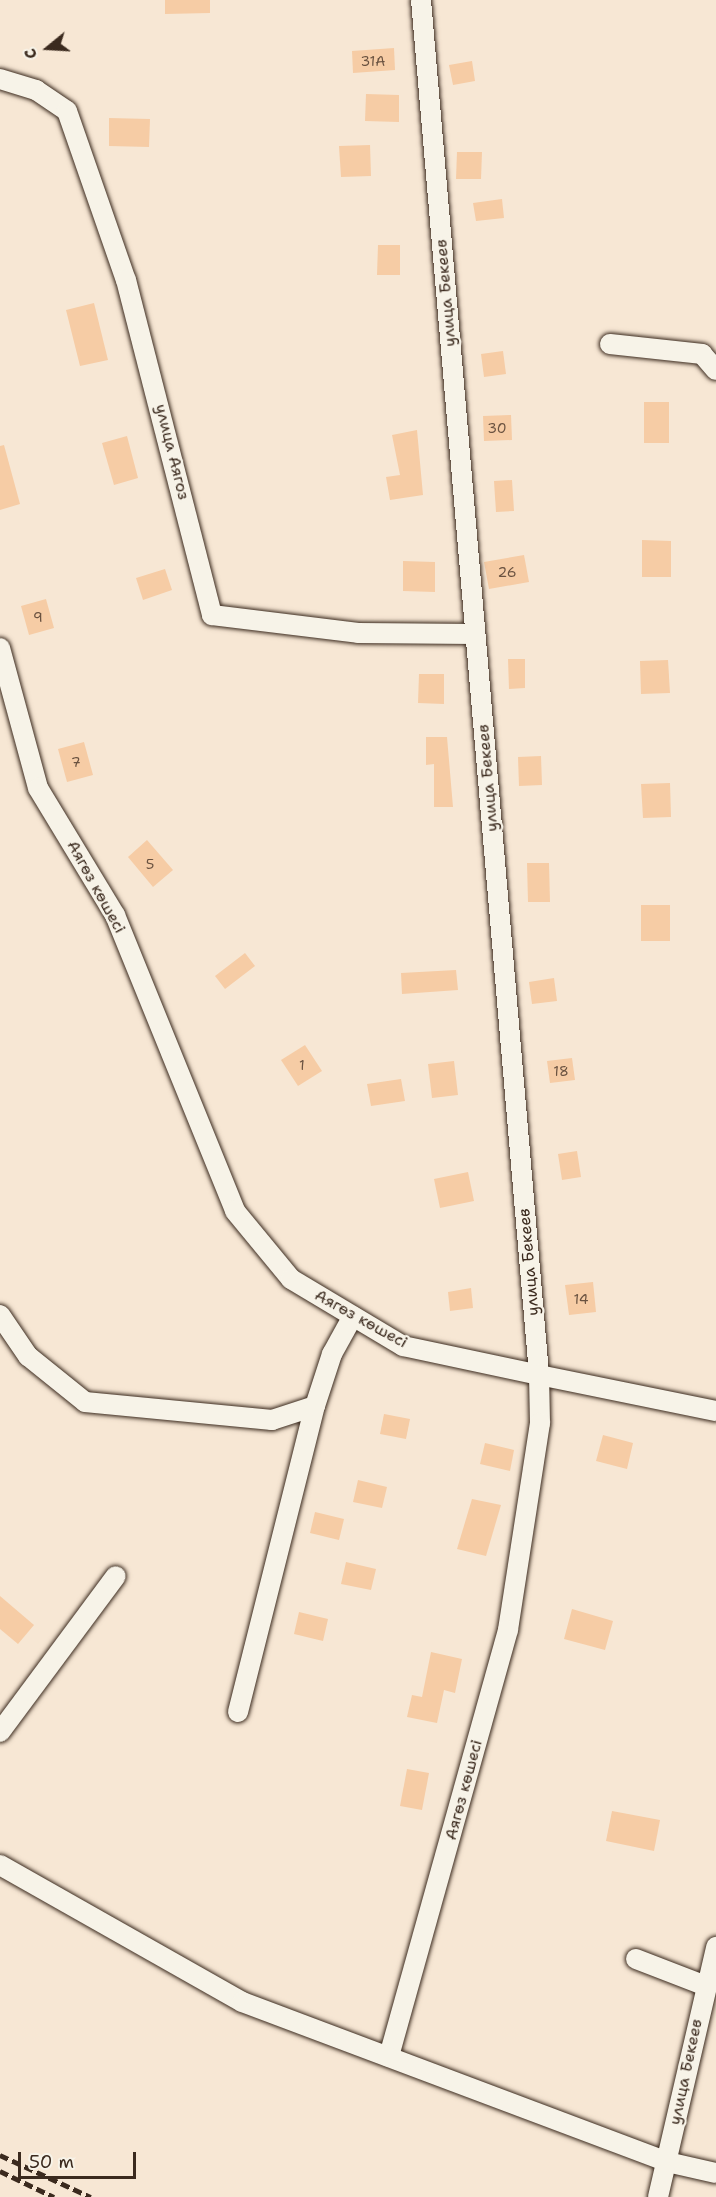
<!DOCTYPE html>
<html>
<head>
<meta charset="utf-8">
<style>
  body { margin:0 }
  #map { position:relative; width:716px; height:2197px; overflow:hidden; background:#f7e7d4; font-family:"Shantell Sans",sans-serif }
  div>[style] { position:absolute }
  .building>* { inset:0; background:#f6cca5 }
  .roads { filter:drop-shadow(0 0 2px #3b2a1e) drop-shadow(0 0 2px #3b2a1e) }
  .minor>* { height:20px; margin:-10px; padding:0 10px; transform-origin:10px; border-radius:10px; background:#f7f3e8 }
  .rail>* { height:4.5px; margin-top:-2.25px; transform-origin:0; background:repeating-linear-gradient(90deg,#3b2a1e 0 9px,transparent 0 13.5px) }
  span { translate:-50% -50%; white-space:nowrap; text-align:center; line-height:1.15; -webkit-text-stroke:4.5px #f7f3e8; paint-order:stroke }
  .number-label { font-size:14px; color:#6a5240 }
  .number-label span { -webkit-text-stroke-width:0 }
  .street-label { font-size:16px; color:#3b2a1e }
  .north { position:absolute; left:18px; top:18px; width:60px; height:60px; -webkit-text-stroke:4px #f7f3e8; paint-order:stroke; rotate:252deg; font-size:16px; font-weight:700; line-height:24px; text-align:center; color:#3b2a1e }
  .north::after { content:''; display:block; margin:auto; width:21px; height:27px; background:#3b2a1e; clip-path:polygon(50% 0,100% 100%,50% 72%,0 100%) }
  .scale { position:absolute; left:18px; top:2152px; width:118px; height:27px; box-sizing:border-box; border:3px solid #3b2a1e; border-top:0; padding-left:8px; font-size:18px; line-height:21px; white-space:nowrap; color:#3b2a1e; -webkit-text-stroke:4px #f7f3e8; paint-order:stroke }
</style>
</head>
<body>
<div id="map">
  <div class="building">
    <i style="clip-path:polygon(165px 0,210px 0,210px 13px,165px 14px)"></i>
    <i style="clip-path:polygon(394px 48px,395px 70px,353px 73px,352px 51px)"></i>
    <i style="clip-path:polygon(472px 61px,475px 81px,453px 85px,449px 65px)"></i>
    <i style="clip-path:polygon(366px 94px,399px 95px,399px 122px,365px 121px)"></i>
    <i style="clip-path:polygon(109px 118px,150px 119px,149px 147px,109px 146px)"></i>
    <i style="clip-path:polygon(370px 145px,371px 176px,341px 177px,339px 146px)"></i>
    <i style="clip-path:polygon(457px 152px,482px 152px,481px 179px,456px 179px)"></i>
    <i style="clip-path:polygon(502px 199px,504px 218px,476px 221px,473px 203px)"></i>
    <i style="clip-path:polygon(378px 245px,400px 245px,400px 275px,377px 275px)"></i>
    <i style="clip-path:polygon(94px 303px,108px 360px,80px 366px,66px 310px)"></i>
    <i style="clip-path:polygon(503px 351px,506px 374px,484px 377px,481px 354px)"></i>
    <i style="clip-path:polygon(644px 402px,669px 402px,669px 443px,644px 443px)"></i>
    <i style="clip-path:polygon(511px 415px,512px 440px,484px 441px,483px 416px)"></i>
    <i style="clip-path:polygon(417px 430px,423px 495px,390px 500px,386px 477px,400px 475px,392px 435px)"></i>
    <i style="clip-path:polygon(127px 436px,138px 478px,114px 485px,102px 443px)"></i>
    <i style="clip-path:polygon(4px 445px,20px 504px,0 510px,0 446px)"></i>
    <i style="clip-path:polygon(512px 480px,514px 511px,496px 512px,494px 481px)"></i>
    <i style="clip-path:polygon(642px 540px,671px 541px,671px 577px,642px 577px)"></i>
    <i style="clip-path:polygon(524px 555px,529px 582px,489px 589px,484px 562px)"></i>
    <i style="clip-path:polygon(403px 561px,435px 562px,435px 592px,403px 591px)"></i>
    <i style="clip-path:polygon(165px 569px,172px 590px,143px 600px,136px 578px)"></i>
    <i style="clip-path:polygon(46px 599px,54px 628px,29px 635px,21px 606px)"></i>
    <i style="clip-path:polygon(508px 659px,525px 659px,525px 688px,509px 689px)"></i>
    <i style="clip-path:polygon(668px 660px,670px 693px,641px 694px,640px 661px)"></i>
    <i style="clip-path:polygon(419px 674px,444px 674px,444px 704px,418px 703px)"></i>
    <i style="clip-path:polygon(426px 737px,447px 737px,453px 807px,434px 807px,434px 764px,426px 765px)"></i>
    <i style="clip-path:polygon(84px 742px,93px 775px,67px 782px,58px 749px)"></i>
    <i style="clip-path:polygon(541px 756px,542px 785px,519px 786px,518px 757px)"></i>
    <i style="clip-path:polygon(670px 783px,671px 817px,643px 818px,641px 784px)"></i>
    <i style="clip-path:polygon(147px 840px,173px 870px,153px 887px,128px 857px)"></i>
    <i style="clip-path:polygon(527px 863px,549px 863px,550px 902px,528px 902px)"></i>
    <i style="clip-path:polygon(641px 905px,670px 905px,670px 941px,641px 941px)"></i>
    <i style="clip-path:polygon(245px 953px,255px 966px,225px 989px,215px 976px)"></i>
    <i style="clip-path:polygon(456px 970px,458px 990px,402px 994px,401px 973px)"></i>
    <i style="clip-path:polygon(554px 978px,557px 1001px,532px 1004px,529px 982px)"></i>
    <i style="clip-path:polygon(305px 1045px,322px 1071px,298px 1086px,281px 1060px)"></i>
    <i style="clip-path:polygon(572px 1058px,575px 1080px,550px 1083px,547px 1061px)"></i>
    <i style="clip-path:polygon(454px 1061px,458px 1095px,432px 1098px,428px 1064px)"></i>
    <i style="clip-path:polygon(401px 1079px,405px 1101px,371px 1106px,367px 1084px)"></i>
    <i style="clip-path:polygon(577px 1151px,581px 1177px,562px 1180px,558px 1154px)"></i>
    <i style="clip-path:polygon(468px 1172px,474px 1201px,440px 1208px,434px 1179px)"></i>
    <i style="clip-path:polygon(593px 1282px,596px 1312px,569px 1315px,565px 1285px)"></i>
    <i style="clip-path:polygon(471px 1288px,473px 1308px,450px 1311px,448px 1292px)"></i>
    <i style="clip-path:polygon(384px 1414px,410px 1419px,406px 1439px,380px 1434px)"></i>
    <i style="clip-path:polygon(603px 1435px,633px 1443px,627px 1469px,596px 1461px)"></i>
    <i style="clip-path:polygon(485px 1443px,514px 1450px,510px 1471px,480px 1464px)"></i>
    <i style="clip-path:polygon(358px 1480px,387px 1487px,382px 1508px,353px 1502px)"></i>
    <i style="clip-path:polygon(472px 1499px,501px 1505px,486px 1556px,457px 1549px)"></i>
    <i style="clip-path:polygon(315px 1512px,344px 1519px,339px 1540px,310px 1533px)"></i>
    <i style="clip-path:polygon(346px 1562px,376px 1569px,371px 1590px,341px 1584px)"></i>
    <i style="clip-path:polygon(0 1596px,34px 1625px,18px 1644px,0 1629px)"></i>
    <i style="clip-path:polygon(572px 1609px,613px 1621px,605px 1650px,564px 1639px)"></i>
    <i style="clip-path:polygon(299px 1612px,328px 1619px,323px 1641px,294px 1634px)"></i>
    <i style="clip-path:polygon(431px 1652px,462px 1659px,455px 1693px,444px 1690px,437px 1723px,407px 1717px,412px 1695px,422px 1697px)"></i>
    <i style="clip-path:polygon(407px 1769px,429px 1773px,422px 1810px,400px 1806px)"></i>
    <i style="clip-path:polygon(612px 1811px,660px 1820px,654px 1851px,606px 1841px)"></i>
  </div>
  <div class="roads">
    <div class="minor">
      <i style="left:421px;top:0;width:1380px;rotate:85.09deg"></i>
      <i style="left:539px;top:1375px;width:181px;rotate:11.5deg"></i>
      <i style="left:0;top:79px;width:38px;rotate:17deg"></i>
      <i style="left:36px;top:90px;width:37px;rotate:34deg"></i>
      <i style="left:67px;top:111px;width:179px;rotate:70.8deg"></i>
      <i style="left:126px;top:280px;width:346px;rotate:75.6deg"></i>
      <i style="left:212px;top:615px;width:147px;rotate:7deg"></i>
      <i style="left:358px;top:633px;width:117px;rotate:0.5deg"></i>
      <i style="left:610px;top:344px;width:93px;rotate:6.2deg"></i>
      <i style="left:702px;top:354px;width:21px;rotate:49deg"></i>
      <i style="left:0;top:648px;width:145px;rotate:74.8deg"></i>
      <i style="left:38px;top:788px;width:149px;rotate:58.8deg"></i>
      <i style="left:115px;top:915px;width:319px;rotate:67.9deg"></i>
      <i style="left:235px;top:1211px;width:88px;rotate:50.5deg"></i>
      <i style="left:291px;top:1279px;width:131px;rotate:30.9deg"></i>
      <i style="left:403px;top:1346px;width:139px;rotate:12deg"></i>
      <i style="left:539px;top:1375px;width:48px;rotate:88.8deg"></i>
      <i style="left:540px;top:1423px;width:209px;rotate:98.8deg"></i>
      <i style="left:508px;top:1630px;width:443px;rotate:105.6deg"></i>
      <i style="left:0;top:1315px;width:50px;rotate:55.7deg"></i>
      <i style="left:28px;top:1356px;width:73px;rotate:38.9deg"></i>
      <i style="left:85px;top:1402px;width:188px;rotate:5.5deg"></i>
      <i style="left:272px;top:1420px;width:45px;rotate:-18deg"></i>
      <i style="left:238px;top:1712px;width:316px;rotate:-75.9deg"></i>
      <i style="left:315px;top:1406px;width:55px;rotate:-71.9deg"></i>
      <i style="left:332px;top:1354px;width:43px;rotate:-61.1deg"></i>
      <i style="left:0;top:1732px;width:194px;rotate:-53.4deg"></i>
      <i style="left:0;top:1865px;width:278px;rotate:29.5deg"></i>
      <i style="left:242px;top:2002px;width:454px;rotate:20.6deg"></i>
      <i style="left:667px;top:2162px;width:50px;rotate:12.7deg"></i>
      <i style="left:636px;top:1959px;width:75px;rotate:21.1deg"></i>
      <i style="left:658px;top:2197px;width:257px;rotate:-76.9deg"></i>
    </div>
  </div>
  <div class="rail">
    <i style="left:0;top:2155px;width:100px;rotate:24.8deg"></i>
    <i style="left:0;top:2171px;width:60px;rotate:25.7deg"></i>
  </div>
  <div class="number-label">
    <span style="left:373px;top:61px">31А</span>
    <span style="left:497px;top:428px">30</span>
    <span style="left:507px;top:572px">26</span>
    <span style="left:38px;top:617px">9</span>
    <span style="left:76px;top:762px">7</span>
    <span style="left:150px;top:864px">5</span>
    <span style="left:302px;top:1065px">1</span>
    <span style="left:561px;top:1071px">18</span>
    <span style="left:581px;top:1299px">14</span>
  </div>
  <div class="street-label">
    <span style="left:446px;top:293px;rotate:-95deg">улица Бекеев</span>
    <span style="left:172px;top:452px;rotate:76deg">улица Аягоз</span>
    <span style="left:488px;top:778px;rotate:-95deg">улица Бекеев</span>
    <span style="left:96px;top:887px;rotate:61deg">Аягөз көшесі</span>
    <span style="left:529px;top:1262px;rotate:-95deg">улица Бекеев</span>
    <span style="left:361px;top:1319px;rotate:29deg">Аягөз көшесі</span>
    <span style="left:464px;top:1790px;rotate:-75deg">Аягөз көшесі</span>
    <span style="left:686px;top:2072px;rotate:-78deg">улица Бекеев</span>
  </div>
  <div class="north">С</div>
  <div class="scale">50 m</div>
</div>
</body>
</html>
